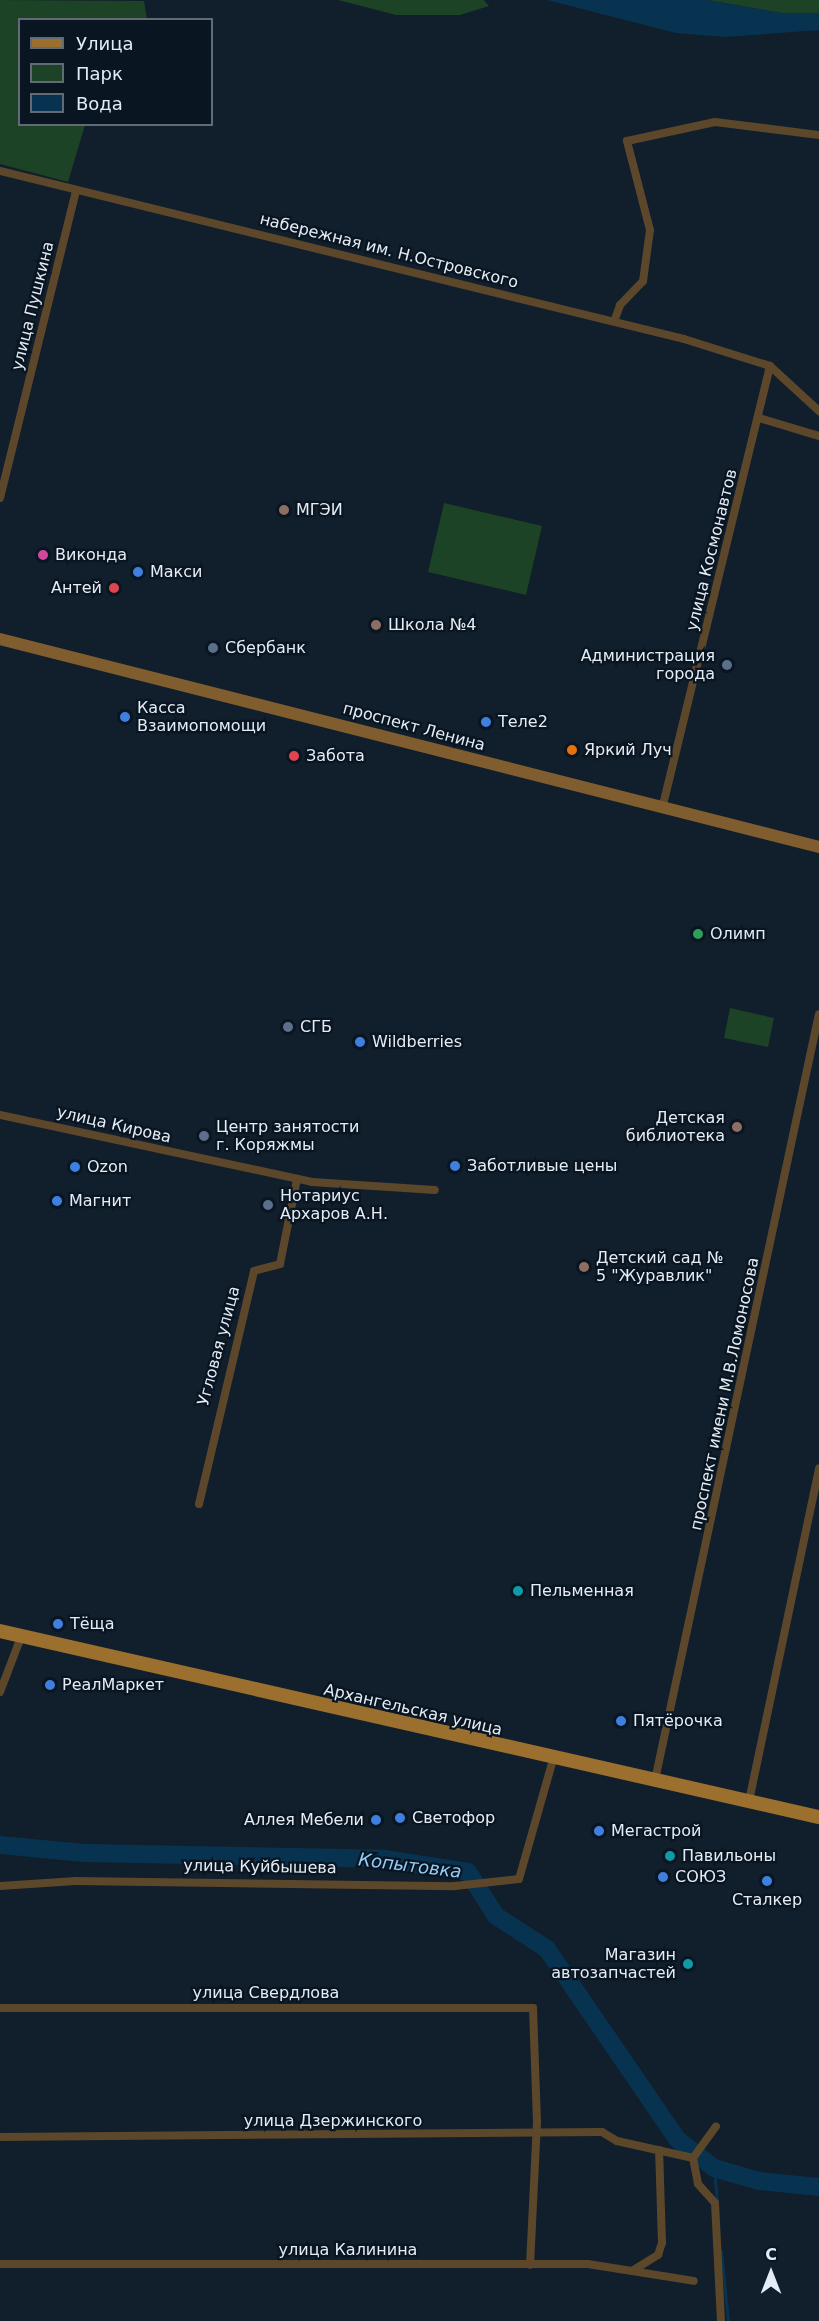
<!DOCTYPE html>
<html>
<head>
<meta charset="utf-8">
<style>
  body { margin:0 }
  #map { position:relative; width:819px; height:2321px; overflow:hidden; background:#111e2b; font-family:"DejaVu Sans",sans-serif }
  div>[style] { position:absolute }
  .green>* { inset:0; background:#1c4325 }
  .water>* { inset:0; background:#083350 }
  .stream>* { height:3px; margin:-1.5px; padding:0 1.5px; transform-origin:1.5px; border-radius:1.5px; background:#083350 }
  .river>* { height:18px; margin:-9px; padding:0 9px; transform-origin:9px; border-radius:9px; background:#083350 }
  .street>* { height:8px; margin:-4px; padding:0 4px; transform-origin:4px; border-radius:4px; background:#5c472a }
  .secondary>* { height:12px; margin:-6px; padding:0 6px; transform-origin:6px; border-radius:6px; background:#805d2e }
  .primary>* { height:14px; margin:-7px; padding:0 7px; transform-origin:7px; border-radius:7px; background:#9b6f2e }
  .dots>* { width:16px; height:16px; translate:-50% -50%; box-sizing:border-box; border:3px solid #091521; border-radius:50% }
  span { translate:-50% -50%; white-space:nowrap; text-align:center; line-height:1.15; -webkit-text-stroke:4.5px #091521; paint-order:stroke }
  .street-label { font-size:16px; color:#e4ecf5 }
  .poi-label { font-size:16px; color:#e4ecf5 }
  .left { translate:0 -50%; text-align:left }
  .right { translate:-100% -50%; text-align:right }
  .water-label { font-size:18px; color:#93cbf9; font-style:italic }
  .legend { position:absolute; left:18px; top:18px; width:195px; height:108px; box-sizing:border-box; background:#091521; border:2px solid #616b76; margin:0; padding:8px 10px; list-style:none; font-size:18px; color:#e4ecf5 }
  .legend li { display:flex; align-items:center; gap:12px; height:30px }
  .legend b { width:30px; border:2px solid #616b76 }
  .north { position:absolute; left:741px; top:2243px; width:60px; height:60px; -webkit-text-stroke:4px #091521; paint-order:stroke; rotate:0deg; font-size:16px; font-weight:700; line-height:24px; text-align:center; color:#e4ecf5 }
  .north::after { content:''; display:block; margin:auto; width:21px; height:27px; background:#e4ecf5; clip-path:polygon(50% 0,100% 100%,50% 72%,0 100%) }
</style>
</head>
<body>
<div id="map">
  <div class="green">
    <i style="clip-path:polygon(0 0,144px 1px,147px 19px,20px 20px,20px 124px,85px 125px,68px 182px,0 164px)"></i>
    <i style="clip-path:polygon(338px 0,484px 0,489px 6px,460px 15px,396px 15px)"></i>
    <i style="clip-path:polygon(707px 0,819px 0,819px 13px,781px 13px)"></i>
    <i style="clip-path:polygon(444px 503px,542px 526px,526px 595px,428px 572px)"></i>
    <i style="clip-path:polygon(730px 1008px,774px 1018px,768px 1047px,724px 1038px)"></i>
  </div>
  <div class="water">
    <i style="clip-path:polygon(547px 0,707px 0,781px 13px,819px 13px,819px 30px,727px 37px,676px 33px)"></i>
  </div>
  <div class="stream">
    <i style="left:714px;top:2168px;width:35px;rotate:85deg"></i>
    <i style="left:721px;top:2251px;width:70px;rotate:84.3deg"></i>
  </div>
  <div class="river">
    <i style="left:0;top:1845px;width:85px;rotate:5.4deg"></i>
    <i style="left:85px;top:1853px;width:299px;rotate:1.1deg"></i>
    <i style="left:384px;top:1859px;width:85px;rotate:8.8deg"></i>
    <i style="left:468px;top:1872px;width:52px;rotate:57.5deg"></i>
    <i style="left:496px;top:1916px;width:61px;rotate:32.9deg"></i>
    <i style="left:547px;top:1949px;width:230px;rotate:55.6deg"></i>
    <i style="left:677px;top:2139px;width:47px;rotate:38.1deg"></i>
    <i style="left:714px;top:2168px;width:47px;rotate:16.1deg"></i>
    <i style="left:759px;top:2181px;width:60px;rotate:5.7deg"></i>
  </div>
  <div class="street">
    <i style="left:0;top:171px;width:704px;rotate:13.8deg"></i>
    <i style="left:684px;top:339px;width:90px;rotate:17.4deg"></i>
    <i style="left:770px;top:366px;width:67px;rotate:42.6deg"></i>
    <i style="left:615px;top:319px;width:15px;rotate:-70deg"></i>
    <i style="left:620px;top:305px;width:33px;rotate:-46deg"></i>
    <i style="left:643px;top:281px;width:51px;rotate:-82.2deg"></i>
    <i style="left:650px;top:230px;width:92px;rotate:-104.5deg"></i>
    <i style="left:627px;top:141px;width:90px;rotate:-12.2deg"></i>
    <i style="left:715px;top:122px;width:105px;rotate:7.1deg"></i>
    <i style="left:759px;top:418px;width:63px;rotate:16.7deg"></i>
    <i style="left:0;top:498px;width:316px;rotate:-76.1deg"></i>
    <i style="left:662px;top:809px;width:456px;rotate:-76.3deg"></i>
    <i style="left:0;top:1115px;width:319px;rotate:12.1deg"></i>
    <i style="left:312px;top:1182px;width:123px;rotate:3.7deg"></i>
    <i style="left:199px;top:1504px;width:239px;rotate:-76.7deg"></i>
    <i style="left:254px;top:1271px;width:27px;rotate:-15deg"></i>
    <i style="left:280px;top:1264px;width:87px;rotate:-78.7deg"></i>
    <i style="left:0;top:1692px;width:59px;rotate:-69.1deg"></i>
    <i style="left:655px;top:1780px;width:783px;rotate:-77.92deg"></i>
    <i style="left:749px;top:1801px;width:340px;rotate:-78.1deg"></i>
    <i style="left:0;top:1886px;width:76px;rotate:-3.8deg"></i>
    <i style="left:76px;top:1881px;width:379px;rotate:0.8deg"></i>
    <i style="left:455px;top:1886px;width:64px;rotate:-6.2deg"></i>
    <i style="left:519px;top:1879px;width:124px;rotate:-74.1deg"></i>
    <i style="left:0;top:2008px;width:533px"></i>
    <i style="left:533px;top:2008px;width:114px;rotate:88deg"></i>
    <i style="left:537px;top:2122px;width:143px;rotate:92.8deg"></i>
    <i style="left:0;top:2137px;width:602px;rotate:-0.48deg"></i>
    <i style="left:602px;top:2132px;width:17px;rotate:31deg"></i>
    <i style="left:617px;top:2141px;width:78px;rotate:12.6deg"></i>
    <i style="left:693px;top:2158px;width:26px;rotate:79deg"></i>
    <i style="left:698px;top:2184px;width:25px;rotate:48deg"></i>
    <i style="left:715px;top:2203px;width:118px;rotate:87.1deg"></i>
    <i style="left:693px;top:2158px;width:39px;rotate:-54deg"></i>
    <i style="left:0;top:2264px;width:588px"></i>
    <i style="left:588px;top:2264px;width:107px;rotate:9.1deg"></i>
    <i style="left:632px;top:2271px;width:31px;rotate:-32deg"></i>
    <i style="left:658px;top:2255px;width:13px;rotate:-72deg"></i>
    <i style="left:662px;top:2243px;width:93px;rotate:-91.8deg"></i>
  </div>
  <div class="secondary">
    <i style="left:0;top:639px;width:845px;rotate:14.25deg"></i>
  </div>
  <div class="primary">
    <i style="left:0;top:1631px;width:840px;rotate:12.8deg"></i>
  </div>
  <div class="dots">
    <i style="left:284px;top:510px;background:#8d6e63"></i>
    <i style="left:43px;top:555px;background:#d1479c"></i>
    <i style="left:138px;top:572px;background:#3f7fe0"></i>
    <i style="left:114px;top:588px;background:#e0444e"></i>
    <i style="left:376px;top:625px;background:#8d6e63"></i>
    <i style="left:213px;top:648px;background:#5c6f8a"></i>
    <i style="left:727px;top:665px;background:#5c6f8a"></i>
    <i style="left:125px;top:717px;background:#3f7fe0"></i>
    <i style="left:486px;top:722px;background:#3f7fe0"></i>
    <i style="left:572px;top:750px;background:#e8710a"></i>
    <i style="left:294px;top:756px;background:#e0444e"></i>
    <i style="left:698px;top:934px;background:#2e9e5b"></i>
    <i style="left:288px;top:1027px;background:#5c6f8a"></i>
    <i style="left:360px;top:1042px;background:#3f7fe0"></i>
    <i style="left:737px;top:1127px;background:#8d6e63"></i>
    <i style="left:204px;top:1136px;background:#5c6f8a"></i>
    <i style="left:455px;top:1166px;background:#3f7fe0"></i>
    <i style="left:75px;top:1167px;background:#3f7fe0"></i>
    <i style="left:57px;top:1201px;background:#3f7fe0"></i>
    <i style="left:268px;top:1205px;background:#5c6f8a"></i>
    <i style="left:584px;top:1267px;background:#8d6e63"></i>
    <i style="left:518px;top:1591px;background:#0f9aa8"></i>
    <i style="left:58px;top:1624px;background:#3f7fe0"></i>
    <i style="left:50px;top:1685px;background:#3f7fe0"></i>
    <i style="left:621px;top:1721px;background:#3f7fe0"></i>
    <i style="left:400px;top:1818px;background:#3f7fe0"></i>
    <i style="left:376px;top:1820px;background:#3f7fe0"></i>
    <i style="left:599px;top:1831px;background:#3f7fe0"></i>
    <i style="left:670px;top:1856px;background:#0f9aa8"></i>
    <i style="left:663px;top:1877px;background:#3f7fe0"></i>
    <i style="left:767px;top:1881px;background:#3f7fe0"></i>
    <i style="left:688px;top:1964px;background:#0f9aa8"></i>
  </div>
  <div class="street-label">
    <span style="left:389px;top:251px;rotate:14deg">набережная им. Н.Островского</span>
    <span style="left:33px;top:306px;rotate:-76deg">улица Пушкина</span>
    <span style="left:712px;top:550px;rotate:-76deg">улица Космонавтов</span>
    <span style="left:414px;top:727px;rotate:15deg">проспект Ленина</span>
    <span style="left:114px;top:1125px;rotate:13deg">улица Кирова</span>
    <span style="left:219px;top:1346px;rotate:-75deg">Угловая улица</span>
    <span style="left:725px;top:1394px;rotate:-78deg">проспект имени М.В.Ломоносова</span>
    <span style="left:413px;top:1710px;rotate:13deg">Архангельская улица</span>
    <span style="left:260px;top:1867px;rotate:1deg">улица Куйбышева</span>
    <span style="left:266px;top:1993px">улица Свердлова</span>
    <span style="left:333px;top:2121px">улица Дзержинского</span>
    <span style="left:348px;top:2250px">улица Калинина</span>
  </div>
  <div class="poi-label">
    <span class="left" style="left:296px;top:510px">МГЭИ</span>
    <span class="left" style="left:55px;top:555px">Виконда</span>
    <span class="left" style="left:150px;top:572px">Макси</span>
    <span class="right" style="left:102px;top:588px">Антей</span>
    <span class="left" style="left:388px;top:625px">Школа №4</span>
    <span class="left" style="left:225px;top:648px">Сбербанк</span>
    <span class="right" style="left:715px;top:665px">Администрация<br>города</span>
    <span class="left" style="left:137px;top:717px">Касса<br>Взаимопомощи</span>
    <span class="left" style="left:498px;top:722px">Теле2</span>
    <span class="left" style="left:584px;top:750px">Яркий Луч</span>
    <span class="left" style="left:306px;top:756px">Забота</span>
    <span class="left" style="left:710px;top:934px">Олимп</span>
    <span class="left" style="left:300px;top:1027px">СГБ</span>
    <span class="left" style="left:372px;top:1042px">Wildberries</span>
    <span class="right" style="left:725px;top:1127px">Детская<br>библиотека</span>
    <span class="left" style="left:216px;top:1136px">Центр занятости<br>г. Коряжмы</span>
    <span class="left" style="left:467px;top:1166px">Заботливые цены</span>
    <span class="left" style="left:87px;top:1167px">Ozon</span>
    <span class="left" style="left:280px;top:1205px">Нотариус<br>Архаров А.Н.</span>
    <span class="left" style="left:69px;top:1201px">Магнит</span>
    <span class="left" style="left:596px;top:1267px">Детский сад №<br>5 "Журавлик"</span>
    <span class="left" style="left:530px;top:1591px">Пельменная</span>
    <span class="left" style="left:70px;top:1624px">Тёща</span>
    <span class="left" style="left:62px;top:1685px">РеалМаркет</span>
    <span class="left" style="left:633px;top:1721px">Пятёрочка</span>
    <span class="left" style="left:412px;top:1818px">Светофор</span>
    <span class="right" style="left:364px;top:1820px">Аллея Мебели</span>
    <span class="left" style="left:611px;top:1831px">Мегастрой</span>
    <span class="left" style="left:682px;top:1856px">Павильоны</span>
    <span class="left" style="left:675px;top:1877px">СОЮЗ</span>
    <span style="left:767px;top:1900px">Сталкер</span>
    <span class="right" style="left:676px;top:1964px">Магазин<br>автозапчастей</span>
  </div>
  <div class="water-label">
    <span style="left:410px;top:1866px;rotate:7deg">Копытовка</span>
  </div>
  <ul class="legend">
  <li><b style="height:8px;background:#9b6f2e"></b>Улица</li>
  <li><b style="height:16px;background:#1c4325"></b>Парк</li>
  <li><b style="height:16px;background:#083350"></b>Вода</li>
  </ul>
  <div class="north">С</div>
</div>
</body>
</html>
